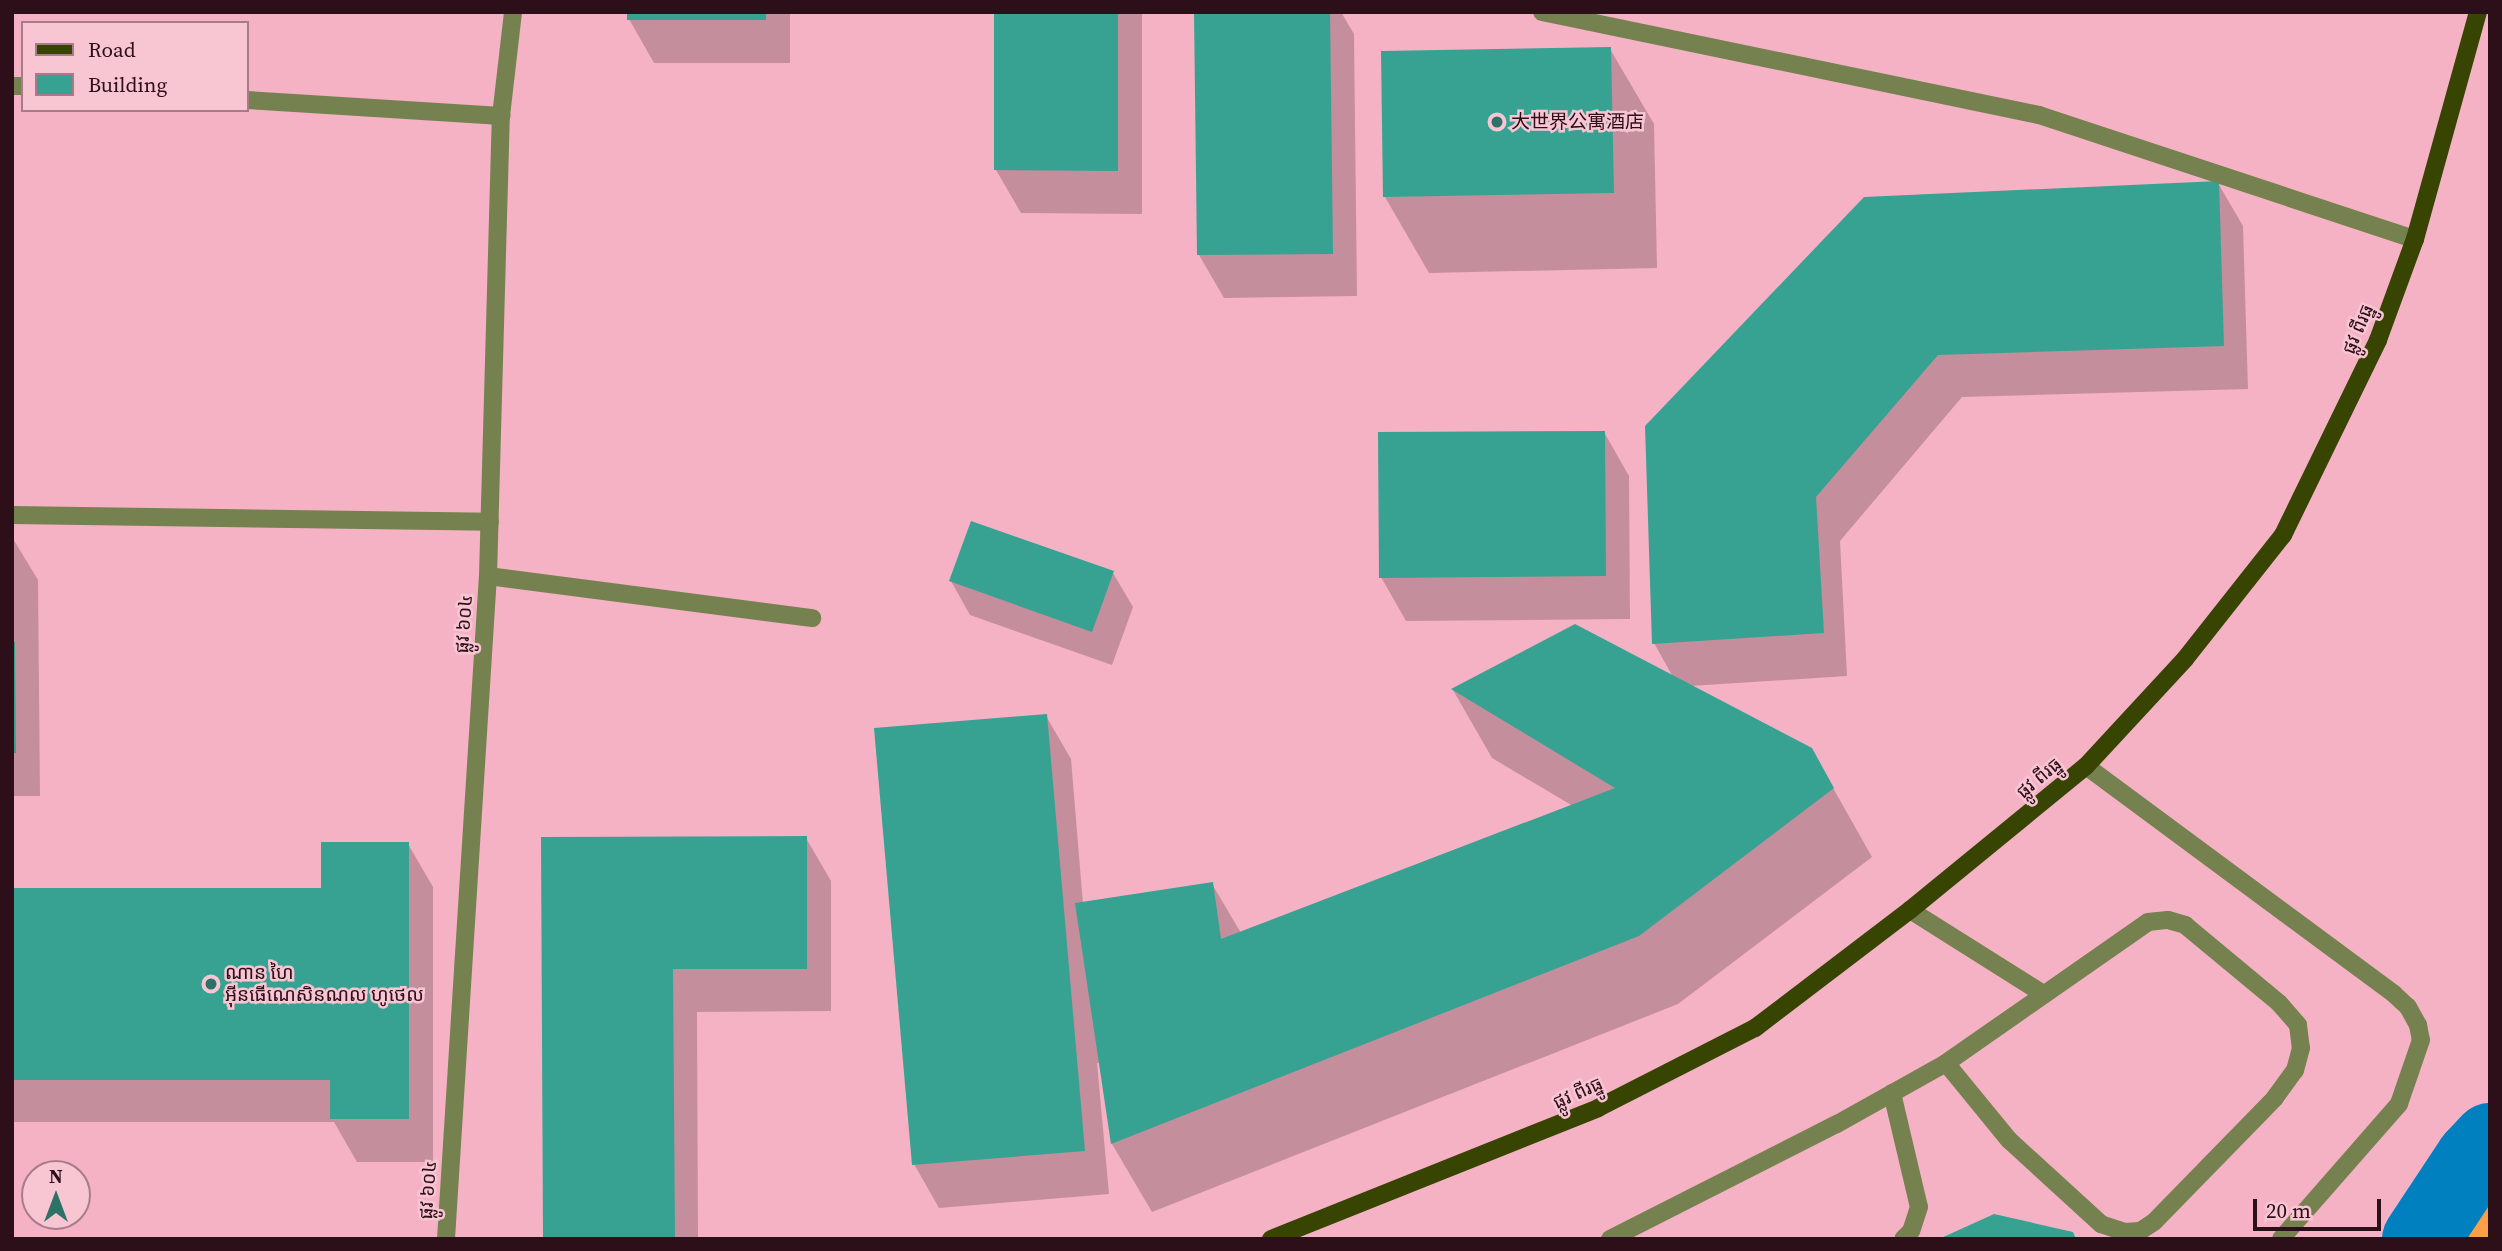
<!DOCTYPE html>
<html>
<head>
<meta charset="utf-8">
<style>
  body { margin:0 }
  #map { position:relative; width:2502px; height:1251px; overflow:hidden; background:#f5b2c5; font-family:"Source Serif 4","Noto Sans SC","Noto Sans Khmer",serif }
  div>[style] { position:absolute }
  .green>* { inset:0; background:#fb9f49 }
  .shadow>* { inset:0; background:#0003 }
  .river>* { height:77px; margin:-38.5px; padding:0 38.5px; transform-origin:38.5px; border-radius:38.5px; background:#0080be }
  .building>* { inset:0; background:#37a292 }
  .minor>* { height:18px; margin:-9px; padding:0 9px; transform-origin:9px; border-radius:9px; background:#75824f }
  .major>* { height:18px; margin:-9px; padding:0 9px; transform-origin:9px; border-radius:9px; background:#384402 }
  .dots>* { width:19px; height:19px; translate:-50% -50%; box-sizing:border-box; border:4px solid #f8c5d2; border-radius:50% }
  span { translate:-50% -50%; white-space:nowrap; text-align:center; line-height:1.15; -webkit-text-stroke:5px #f8c5d2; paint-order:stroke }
  .poi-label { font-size:19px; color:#2d0f19 }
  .left { translate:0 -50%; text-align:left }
  .street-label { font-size:19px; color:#2d0f19 }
  .frame { position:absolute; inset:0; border:14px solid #2d0f19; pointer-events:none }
  .legend { position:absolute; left:21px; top:21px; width:228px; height:91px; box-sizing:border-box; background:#f8c5d2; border:2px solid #a77c88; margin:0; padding:9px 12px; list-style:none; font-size:21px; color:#2d0f19 }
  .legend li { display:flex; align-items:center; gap:14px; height:35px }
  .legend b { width:35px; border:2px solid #a77c88 }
  .north { position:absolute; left:21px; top:1160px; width:70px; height:70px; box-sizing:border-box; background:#f8c5d2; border:2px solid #a77c88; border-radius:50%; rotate:0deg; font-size:19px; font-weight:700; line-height:28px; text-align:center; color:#2d0f19 }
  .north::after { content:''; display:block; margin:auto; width:24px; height:32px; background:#2d7267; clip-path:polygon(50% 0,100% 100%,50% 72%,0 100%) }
  .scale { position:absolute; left:2253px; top:1199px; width:128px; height:32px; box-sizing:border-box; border:4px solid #2d0f19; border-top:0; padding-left:9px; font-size:21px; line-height:24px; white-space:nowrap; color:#2d0f19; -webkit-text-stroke:5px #f8c5d2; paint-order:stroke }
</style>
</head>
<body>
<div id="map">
  <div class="green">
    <i style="clip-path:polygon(2490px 1141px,2490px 1239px,2420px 1239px,2473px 1159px)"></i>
  </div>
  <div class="shadow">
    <i style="clip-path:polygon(629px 12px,790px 12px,790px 63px,654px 63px,629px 19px)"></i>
    <i style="clip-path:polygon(996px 12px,1142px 12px,1142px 214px,1021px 213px,996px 170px)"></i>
    <i style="clip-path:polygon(1196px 12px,1341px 12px,1354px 34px,1357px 296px,1224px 298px,1199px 255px)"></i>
    <i style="clip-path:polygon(1610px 49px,1654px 124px,1657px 268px,1429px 273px,1385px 197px,1382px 53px)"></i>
    <i style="clip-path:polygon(2218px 183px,2243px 226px,2248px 389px,1962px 397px,1840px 541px,1847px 676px,1690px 686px,1811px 749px,1872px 857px,1678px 1004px,1152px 1212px,1112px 1144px,1100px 1063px,1097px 1063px,1109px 1194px,939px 1208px,914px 1164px,1046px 716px,1071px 759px,1083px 904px,1212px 884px,1241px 933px,1573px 806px,1492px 758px,1453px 690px,1673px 677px,1654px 643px,1647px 426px)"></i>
    <i style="clip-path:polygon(1604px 432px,1629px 476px,1630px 619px,1406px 621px,1381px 577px)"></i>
    <i style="clip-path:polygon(12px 537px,38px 580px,40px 796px,12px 796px)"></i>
    <i style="clip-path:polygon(1113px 573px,1133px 607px,1112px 665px,970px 615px,951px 581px)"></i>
    <i style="clip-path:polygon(806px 838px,831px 881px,831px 1011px,697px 1012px,698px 1239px,545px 1239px,543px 839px)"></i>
    <i style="clip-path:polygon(408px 844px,433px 887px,433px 1162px,357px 1162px,334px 1122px,12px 1122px,12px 889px,323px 889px)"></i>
  </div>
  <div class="river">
    <i style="left:2420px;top:1239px;width:96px;rotate:-56.5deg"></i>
    <i style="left:2473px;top:1159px;width:25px;rotate:-47deg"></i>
  </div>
  <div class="building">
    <i style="clip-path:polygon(627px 12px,766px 12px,766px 20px,627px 20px)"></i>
    <i style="clip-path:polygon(994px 12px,1118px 12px,1118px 171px,994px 170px)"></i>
    <i style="clip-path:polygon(1194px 12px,1330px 12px,1333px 254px,1197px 255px)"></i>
    <i style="clip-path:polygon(1611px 47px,1614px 193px,1383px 197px,1381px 51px)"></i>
    <i style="clip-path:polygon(2219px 181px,2224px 346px,1938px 355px,1816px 497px,1824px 633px,1652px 644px,1645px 426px,1864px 197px)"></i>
    <i style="clip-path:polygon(1605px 431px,1606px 576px,1379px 578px,1378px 432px)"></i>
    <i style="clip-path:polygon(971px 521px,1114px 571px,1092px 632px,949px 581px)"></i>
    <i style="clip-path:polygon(1575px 624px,1812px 748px,1834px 788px,1639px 936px,1111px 1144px,1075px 903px,1213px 882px,1221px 939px,1615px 788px,1451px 689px)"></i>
    <i style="clip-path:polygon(12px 642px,15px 642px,16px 753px,12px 753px)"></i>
    <i style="clip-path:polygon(1047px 714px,1085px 1151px,912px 1165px,874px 728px)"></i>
    <i style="clip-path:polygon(807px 836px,807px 969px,673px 969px,675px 1239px,543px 1239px,541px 837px)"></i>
    <i style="clip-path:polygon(321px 842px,409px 842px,409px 1119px,330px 1119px,330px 1080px,12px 1080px,12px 888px,321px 888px)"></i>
    <i style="clip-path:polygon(1994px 1214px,2073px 1232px,2076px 1239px,1939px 1239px)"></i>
  </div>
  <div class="minor">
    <i style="left:1542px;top:12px;width:508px;rotate:11.71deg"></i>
    <i style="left:2039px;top:115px;width:396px;rotate:18.3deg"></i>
    <i style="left:12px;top:86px;width:11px"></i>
    <i style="left:247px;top:100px;width:255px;rotate:3.6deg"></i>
    <i style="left:12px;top:515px;width:478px;rotate:0.8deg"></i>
    <i style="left:488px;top:576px;width:327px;rotate:7.4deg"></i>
    <i style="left:2086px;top:766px;width:383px;rotate:36.5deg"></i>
    <i style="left:2394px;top:994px;width:19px;rotate:43deg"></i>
    <i style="left:2408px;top:1007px;width:21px;rotate:61deg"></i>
    <i style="left:2418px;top:1025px;width:15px;rotate:79deg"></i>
    <i style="left:2421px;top:1040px;width:68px;rotate:109deg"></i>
    <i style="left:2399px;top:1104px;width:179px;rotate:131.2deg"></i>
    <i style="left:1910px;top:910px;width:156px;rotate:32.2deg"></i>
    <i style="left:1892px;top:1093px;width:117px;rotate:76.7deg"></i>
    <i style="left:1919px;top:1207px;width:25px;rotate:108deg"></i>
    <i style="left:1911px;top:1231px;width:11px;rotate:135deg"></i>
    <i style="left:446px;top:1239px;width:664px;rotate:-86.38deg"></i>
    <i style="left:488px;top:576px;width:460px;rotate:-88.4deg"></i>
    <i style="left:501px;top:116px;width:105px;rotate:-83.4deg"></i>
    <i style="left:1610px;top:1239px;width:254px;rotate:-26.9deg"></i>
    <i style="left:1837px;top:1124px;width:125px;rotate:-29.2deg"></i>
    <i style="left:1946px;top:1063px;width:246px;rotate:-34.9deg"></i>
    <i style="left:2148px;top:922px;width:20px;rotate:-6deg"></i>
    <i style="left:2168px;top:920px;width:18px;rotate:16deg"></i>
    <i style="left:2185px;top:925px;width:122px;rotate:39.7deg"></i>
    <i style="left:2279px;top:1003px;width:29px;rotate:49deg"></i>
    <i style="left:2298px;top:1025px;width:23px;rotate:83deg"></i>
    <i style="left:2301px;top:1048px;width:23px;rotate:105deg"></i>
    <i style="left:2295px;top:1070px;width:34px;rotate:126deg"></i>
    <i style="left:2275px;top:1098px;width:173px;rotate:134.3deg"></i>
    <i style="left:2154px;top:1222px;width:17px;rotate:147deg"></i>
    <i style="left:2140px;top:1231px;width:15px;rotate:176deg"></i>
    <i style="left:2125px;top:1232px;width:25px;rotate:-162deg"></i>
    <i style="left:2101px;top:1224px;width:125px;rotate:-137.6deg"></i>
    <i style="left:2009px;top:1140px;width:99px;rotate:-129.3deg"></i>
  </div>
  <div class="major">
    <i style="left:1271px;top:1239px;width:352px;rotate:-21.8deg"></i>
    <i style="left:1598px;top:1108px;width:176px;rotate:-27deg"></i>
    <i style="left:1755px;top:1028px;width:195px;rotate:-37.3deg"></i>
    <i style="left:1910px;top:910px;width:227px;rotate:-39.3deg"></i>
    <i style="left:2086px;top:766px;width:146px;rotate:-47.2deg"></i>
    <i style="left:2185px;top:659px;width:158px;rotate:-51.7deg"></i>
    <i style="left:2283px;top:535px;width:217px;rotate:-64deg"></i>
    <i style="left:2378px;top:340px;width:108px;rotate:-69.9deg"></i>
    <i style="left:2415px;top:239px;width:236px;rotate:-74.5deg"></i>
  </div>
  <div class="dots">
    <i style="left:1497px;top:122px;background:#2d7267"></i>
    <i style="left:211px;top:984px;background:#2d7267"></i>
  </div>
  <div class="poi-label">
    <span class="left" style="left:1511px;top:122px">大世界公寓酒店</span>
    <span class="left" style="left:225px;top:984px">ណាន ហៃ<br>អ៊ីនធើណេសិនណល ហូថេល</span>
  </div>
  <div class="street-label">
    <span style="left:2358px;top:329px;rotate:-67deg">ផ្លូវ ពីរធ្នូ</span>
    <span style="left:464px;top:624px;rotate:-86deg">ផ្លូវ ៦០៤</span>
    <span style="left:2039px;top:778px;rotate:-40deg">ផ្លូវ ពីរធ្នូ</span>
    <span style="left:1578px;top:1093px;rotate:-24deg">ផ្លូវ ពីរធ្នូ</span>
    <span style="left:428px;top:1190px;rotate:-86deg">ផ្លូវ ៦០៤</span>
  </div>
  <div class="frame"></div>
  <ul class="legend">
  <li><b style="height:9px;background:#384402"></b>Road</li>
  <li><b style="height:19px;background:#37a292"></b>Building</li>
  </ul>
  <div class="north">N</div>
  <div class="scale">20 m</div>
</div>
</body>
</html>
